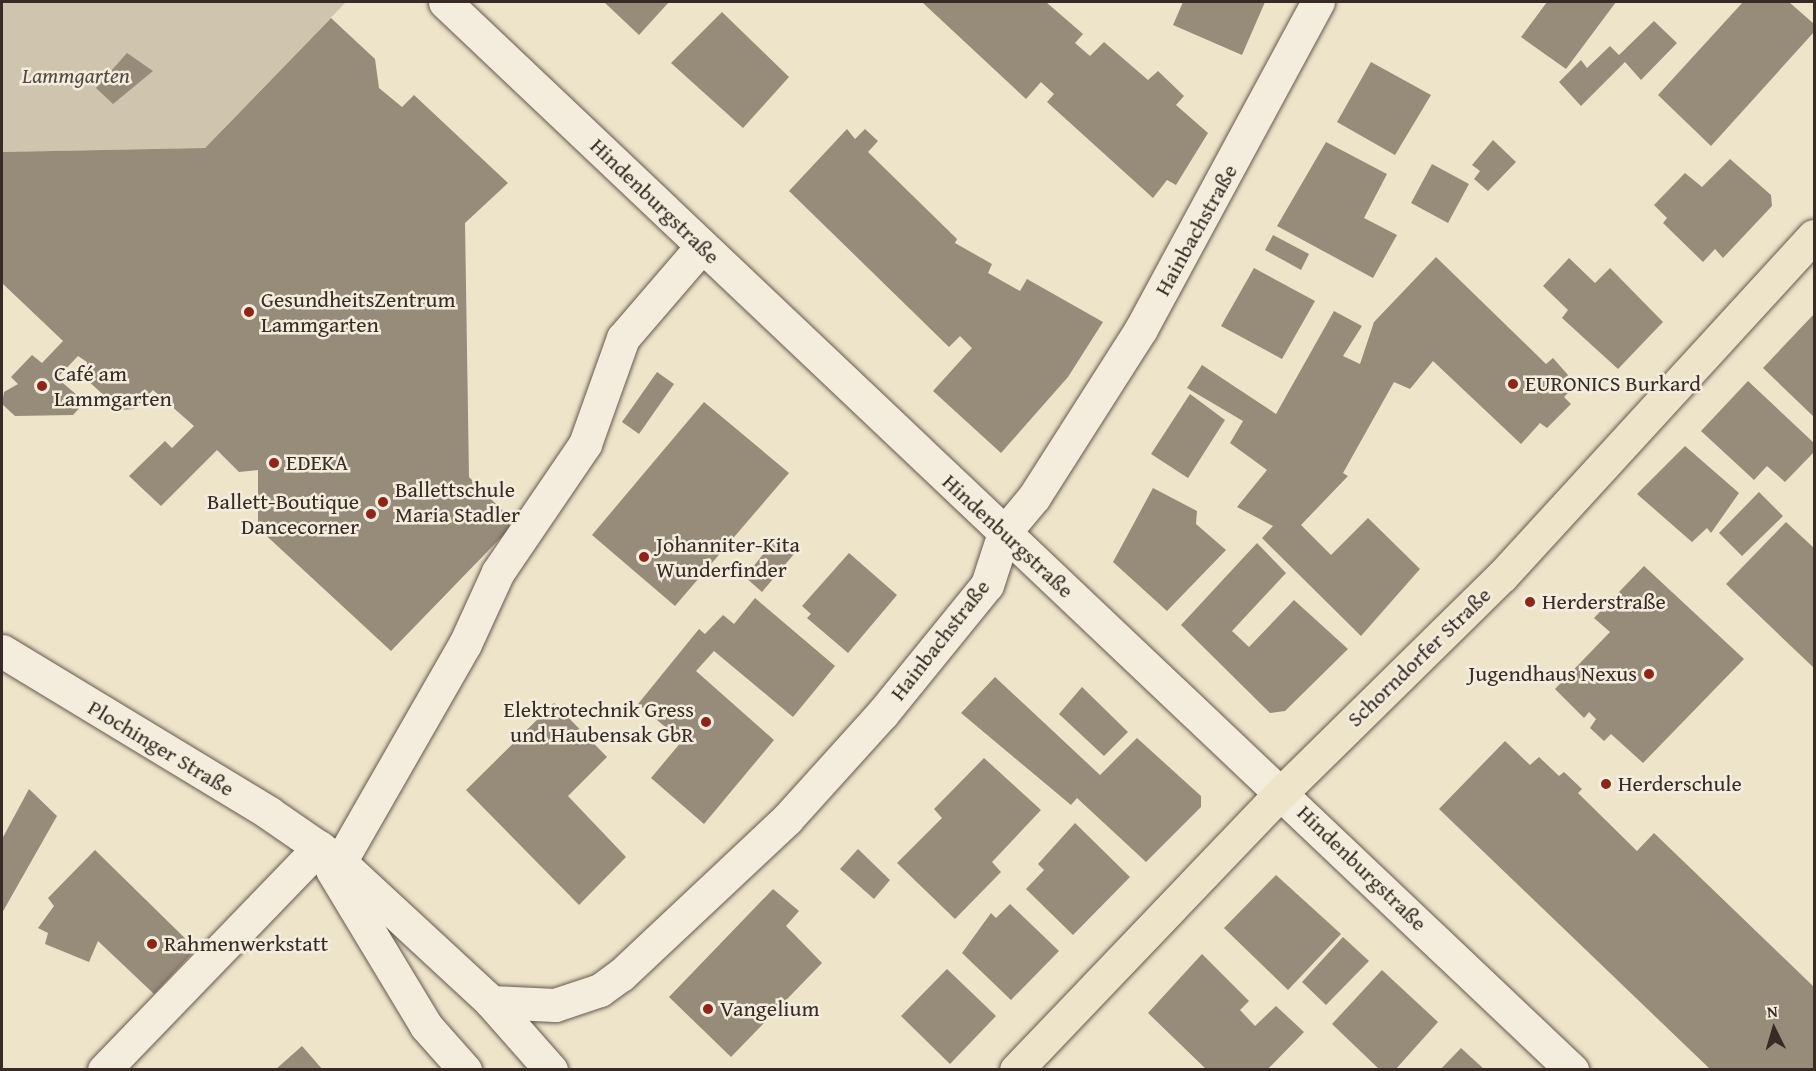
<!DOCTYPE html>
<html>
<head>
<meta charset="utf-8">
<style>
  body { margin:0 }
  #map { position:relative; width:1816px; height:1071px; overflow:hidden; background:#eee4ca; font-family:"Gentium Book Plus",serif }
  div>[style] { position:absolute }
  .green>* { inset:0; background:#cfc5ae }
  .building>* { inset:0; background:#978b7a }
  .roads { filter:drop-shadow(0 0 2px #66594e) drop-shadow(0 0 2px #66594e) }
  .minor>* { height:33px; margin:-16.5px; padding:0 16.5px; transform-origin:16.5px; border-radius:16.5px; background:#f4eddd }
  .major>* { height:33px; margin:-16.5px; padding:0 16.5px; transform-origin:16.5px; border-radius:16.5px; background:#eee4ca }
  .dots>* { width:16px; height:16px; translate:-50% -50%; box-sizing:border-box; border:3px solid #f4eddd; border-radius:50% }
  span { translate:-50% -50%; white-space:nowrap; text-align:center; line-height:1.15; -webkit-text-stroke:5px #f4eddd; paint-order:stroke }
  .park-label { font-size:22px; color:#564a40; font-style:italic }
  .street-label { font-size:22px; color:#382b24 }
  .poi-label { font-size:22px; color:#382b24 }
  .left { translate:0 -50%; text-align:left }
  .right { translate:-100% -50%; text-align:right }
  .frame { position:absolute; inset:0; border:3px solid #382b24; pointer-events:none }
  .north { position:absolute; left:1744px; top:999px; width:60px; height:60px; -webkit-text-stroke:4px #f4eddd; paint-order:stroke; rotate:355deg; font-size:16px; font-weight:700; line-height:24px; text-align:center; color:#382b24 }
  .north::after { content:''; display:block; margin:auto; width:21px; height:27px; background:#382b24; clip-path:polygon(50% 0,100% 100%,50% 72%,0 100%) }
</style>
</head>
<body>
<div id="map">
  <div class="green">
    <i style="clip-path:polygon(2px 2px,346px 2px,205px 148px,2px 152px)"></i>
  </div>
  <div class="building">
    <i style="clip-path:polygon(604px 2px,669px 2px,639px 35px)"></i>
    <i style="clip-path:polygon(1046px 2px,1083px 34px,1075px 43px,1090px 56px,1104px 42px,1148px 80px,1158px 71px,1184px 96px,1176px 105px,1208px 133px,1176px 185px,1167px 180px,1153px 198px,1047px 102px,1054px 94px,1041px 82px,1026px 99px,923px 3px)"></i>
    <i style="clip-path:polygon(1183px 2px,1265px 2px,1242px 55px,1173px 25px)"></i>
    <i style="clip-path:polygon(1547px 2px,1616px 2px,1566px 69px,1521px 37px)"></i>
    <i style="clip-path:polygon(1743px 2px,1789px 2px,1814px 24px,1814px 32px,1711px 146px,1658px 95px)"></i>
    <i style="clip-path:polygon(722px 12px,789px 77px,743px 128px,671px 63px)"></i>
    <i style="clip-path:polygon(331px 18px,375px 59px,379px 88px,402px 107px,414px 95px,508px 183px,465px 223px,469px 477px,515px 523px,391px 651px,258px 528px,258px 470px,239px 472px,217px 450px,161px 506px,129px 476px,165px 441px,172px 448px,194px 426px,153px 390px,134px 409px,120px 410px,86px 379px,87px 362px,78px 356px,57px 378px,85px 402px,73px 415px,15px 416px,2px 404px,4px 392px,18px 384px,11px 377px,32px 355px,42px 363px,63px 341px,2px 283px,2px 152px,205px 148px)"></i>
    <i style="clip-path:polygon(1654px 21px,1677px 43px,1641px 80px,1625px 62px,1581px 106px,1559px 82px,1581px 60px,1587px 68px,1610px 46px,1619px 55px)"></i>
    <i style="clip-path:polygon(127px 53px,153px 71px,113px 104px,96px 88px)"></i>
    <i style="clip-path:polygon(1371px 62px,1431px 95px,1395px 155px,1337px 122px)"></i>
    <i style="clip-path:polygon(847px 129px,855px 139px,865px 129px,878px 141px,868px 152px,957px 239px,955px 243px,992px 264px,988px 273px,1020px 291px,1027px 279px,1103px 322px,1068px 377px,1001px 453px,933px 391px,972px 348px,960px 336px,949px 347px,789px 191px)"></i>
    <i style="clip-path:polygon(1493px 140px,1516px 162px,1488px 191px,1474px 179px,1480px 171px,1472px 165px)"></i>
    <i style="clip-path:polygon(1326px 142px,1387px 174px,1364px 218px,1397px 235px,1373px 278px,1277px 226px)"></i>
    <i style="clip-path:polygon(1730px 159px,1771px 195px,1772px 206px,1723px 258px,1715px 249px,1703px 262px,1663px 223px,1667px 218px,1654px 205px,1685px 173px,1702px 187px)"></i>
    <i style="clip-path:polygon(1432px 164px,1469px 184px,1448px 223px,1411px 203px)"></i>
    <i style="clip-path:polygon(1273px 235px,1309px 254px,1301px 270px,1265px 250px)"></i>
    <i style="clip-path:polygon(1436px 257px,1546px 364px,1553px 358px,1568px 375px,1563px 382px,1572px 389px,1564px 397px,1571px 404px,1547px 428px,1540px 423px,1521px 444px,1433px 361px,1410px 389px,1394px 382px,1343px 473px,1348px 476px,1301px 525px,1331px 555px,1368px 518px,1420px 569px,1361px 636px,1262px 538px,1273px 526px,1237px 507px,1267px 470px,1230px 443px,1243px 421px,1187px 388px,1202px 365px,1276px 414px,1334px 311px,1362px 326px,1343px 356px,1360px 364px,1374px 322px)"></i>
    <i style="clip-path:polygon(1569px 258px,1595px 283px,1610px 268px,1663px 322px,1618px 369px,1562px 318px,1568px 310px,1543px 286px)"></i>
    <i style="clip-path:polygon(1254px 268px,1315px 301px,1282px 359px,1221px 326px)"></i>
    <i style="clip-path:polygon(1814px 314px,1814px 417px,1763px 368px)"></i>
    <i style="clip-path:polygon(657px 372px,674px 384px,639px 434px,622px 422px)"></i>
    <i style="clip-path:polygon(1748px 381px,1814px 443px,1814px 452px,1785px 482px,1767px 466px,1754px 480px,1701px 431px)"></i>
    <i style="clip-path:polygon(1190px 394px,1225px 420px,1188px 478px,1151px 454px)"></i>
    <i style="clip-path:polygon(704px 402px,789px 473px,675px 606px,592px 535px)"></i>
    <i style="clip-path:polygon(1685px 446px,1739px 493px,1711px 533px,1707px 528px,1692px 542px,1637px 494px)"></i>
    <i style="clip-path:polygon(1153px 488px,1197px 511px,1196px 524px,1226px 550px,1167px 611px,1113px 562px)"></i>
    <i style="clip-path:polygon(1759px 492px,1783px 516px,1742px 556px,1719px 533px)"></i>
    <i style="clip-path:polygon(1786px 522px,1814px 548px,1814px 668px,1726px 584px)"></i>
    <i style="clip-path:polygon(776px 538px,794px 554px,762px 592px,745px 577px)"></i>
    <i style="clip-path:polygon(1257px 543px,1286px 573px,1232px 631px,1249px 647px,1294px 600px,1348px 649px,1285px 711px,1270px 713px,1181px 625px)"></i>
    <i style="clip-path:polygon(849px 553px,897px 595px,848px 653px,807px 618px,811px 614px,802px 606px)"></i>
    <i style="clip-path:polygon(1644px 566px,1744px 659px,1643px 763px,1611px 734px,1604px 741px,1590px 728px,1596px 719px,1589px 712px,1584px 718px,1555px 689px,1610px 632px,1594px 618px)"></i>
    <i style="clip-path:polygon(755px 598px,835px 666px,793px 717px,714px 651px,696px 671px,774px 740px,704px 824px,651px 778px,682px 741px,638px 704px,699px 629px,705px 634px,723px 615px,734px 624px)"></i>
    <i style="clip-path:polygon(995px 677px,1100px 775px,1137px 738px,1201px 796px,1201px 807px,1146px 862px,1077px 798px,1071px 805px,961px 713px)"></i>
    <i style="clip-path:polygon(1082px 687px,1128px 732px,1104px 756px,1059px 714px)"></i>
    <i style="clip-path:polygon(554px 703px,607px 757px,568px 796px,626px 857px,579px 905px,466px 790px)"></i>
    <i style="clip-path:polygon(1505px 741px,1530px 765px,1539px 757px,1559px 776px,1564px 772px,1582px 789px,1578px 793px,1637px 851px,1654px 833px,1814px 987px,1814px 1070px,1711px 1070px,1439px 809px)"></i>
    <i style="clip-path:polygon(984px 758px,1041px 810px,992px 862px,1001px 872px,955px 919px,897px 863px,942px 818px,934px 809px)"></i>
    <i style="clip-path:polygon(29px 789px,57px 816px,2px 913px,2px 839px)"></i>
    <i style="clip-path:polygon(1075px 823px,1130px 877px,1073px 935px,1026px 889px,1044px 870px,1038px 864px)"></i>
    <i style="clip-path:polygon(858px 849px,890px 880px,874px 899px,840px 869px)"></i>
    <i style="clip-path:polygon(95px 850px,196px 949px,154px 994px,98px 941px,89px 962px,45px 944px,48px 933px,38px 928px,54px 906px,48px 898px)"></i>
    <i style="clip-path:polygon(1276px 875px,1341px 934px,1288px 990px,1224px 928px)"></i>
    <i style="clip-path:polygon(773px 889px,799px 911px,786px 926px,822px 963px,731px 1057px,669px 997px)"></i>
    <i style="clip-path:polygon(1010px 904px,1059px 951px,1011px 1000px,962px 953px,991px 913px,996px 918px)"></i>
    <i style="clip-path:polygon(1343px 937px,1369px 961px,1326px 1005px,1302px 982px)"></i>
    <i style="clip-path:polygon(1202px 954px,1249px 1001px,1240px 1010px,1255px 1026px,1276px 1006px,1304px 1032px,1267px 1070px,1207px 1070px,1148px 1013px)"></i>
    <i style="clip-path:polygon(947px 969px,996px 1016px,950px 1064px,901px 1016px)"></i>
    <i style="clip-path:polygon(1382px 970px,1438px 1022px,1395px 1070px,1380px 1070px,1332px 1024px)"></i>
    <i style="clip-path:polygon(302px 1046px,323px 1070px,275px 1070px)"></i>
    <i style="clip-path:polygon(1461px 1048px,1485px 1070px,1440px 1070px)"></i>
  </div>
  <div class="roads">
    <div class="minor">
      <i style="left:445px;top:2px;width:1553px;rotate:43.46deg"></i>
      <i style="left:2px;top:651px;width:312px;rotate:31.2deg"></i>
      <i style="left:269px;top:813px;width:86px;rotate:34.6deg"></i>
      <i style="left:340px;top:862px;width:206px;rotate:42.8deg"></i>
      <i style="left:491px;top:1002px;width:91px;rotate:48.6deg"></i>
      <i style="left:340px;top:862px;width:251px;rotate:-60.2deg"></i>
      <i style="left:465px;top:644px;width:79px;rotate:-65.4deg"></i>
      <i style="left:498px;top:572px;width:155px;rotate:-55.8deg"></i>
      <i style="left:585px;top:444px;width:113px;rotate:-70.3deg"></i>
      <i style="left:623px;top:338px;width:121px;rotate:-49.3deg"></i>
      <i style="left:332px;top:870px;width:182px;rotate:58.9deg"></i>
      <i style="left:426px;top:1026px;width:59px;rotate:48.4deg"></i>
      <i style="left:491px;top:1002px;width:64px;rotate:2.7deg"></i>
      <i style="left:555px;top:1005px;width:47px;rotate:-18.4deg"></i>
      <i style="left:600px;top:990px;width:26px;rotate:-36deg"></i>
      <i style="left:621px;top:975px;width:228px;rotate:-43.2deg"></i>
      <i style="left:787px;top:819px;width:142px;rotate:-47.9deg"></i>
      <i style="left:882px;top:714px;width:166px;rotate:-50.9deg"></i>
      <i style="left:987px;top:585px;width:55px;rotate:-71.9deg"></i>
      <i style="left:1004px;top:533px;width:47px;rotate:-50.2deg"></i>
      <i style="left:1034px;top:497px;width:199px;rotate:-57.5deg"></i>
      <i style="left:1141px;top:329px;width:372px;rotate:-61.6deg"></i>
      <i style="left:104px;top:1070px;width:310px;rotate:-46deg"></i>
    </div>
    <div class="major">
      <i style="left:1016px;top:1070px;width:386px;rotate:-46.3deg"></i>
      <i style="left:1283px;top:791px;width:307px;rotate:-44.5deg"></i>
      <i style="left:1502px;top:576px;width:461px;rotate:-47.5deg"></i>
    </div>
  </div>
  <div class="dots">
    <i style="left:249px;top:312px;background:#8f2418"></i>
    <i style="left:1513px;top:384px;background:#8f2418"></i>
    <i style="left:42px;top:386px;background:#8f2418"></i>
    <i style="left:274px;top:463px;background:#8f2418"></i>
    <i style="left:383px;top:502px;background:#8f2418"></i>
    <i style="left:371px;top:514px;background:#8f2418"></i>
    <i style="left:644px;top:557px;background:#8f2418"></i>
    <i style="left:1530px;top:602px;background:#8f2418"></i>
    <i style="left:1649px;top:674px;background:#8f2418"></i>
    <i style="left:706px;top:722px;background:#8f2418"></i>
    <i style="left:1606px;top:784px;background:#8f2418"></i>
    <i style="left:152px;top:944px;background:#8f2418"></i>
    <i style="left:708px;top:1009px;background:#8f2418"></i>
  </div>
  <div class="park-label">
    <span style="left:76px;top:76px">Lammgarten</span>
  </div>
  <div class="street-label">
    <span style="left:655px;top:201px;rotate:44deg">Hindenburgstraße</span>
    <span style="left:1196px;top:230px;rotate:-61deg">Hainbachstraße</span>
    <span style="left:1008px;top:536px;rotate:43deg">Hindenburgstraße</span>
    <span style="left:940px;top:640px;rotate:-52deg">Hainbachstraße</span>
    <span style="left:1419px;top:657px;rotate:-44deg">Schorndorfer Straße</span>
    <span style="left:161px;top:748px;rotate:31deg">Plochinger Straße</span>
    <span style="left:1362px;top:868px;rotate:44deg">Hindenburgstraße</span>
  </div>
  <div class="poi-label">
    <span class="left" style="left:261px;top:312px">GesundheitsZentrum<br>Lammgarten</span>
    <span class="left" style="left:54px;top:386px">Café am<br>Lammgarten</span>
    <span class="left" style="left:1525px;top:384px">EURONICS Burkard</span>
    <span class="left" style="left:286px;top:463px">EDEKA</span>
    <span class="left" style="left:395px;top:502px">Ballettschule<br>Maria Stadler</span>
    <span class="right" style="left:359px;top:514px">Ballett-Boutique<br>Dancecorner</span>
    <span class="left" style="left:656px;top:557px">Johanniter-Kita<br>Wunderfinder</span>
    <span class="left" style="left:1542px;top:602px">Herderstraße</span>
    <span class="right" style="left:1637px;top:674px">Jugendhaus Nexus</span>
    <span class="right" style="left:694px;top:722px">Elektrotechnik Gress<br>und Haubensak GbR</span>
    <span class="left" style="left:1618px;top:784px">Herderschule</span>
    <span class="left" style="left:164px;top:944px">Rahmenwerkstatt</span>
    <span class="left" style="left:720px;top:1009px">Vangelium</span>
  </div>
  <div class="frame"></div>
  <div class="north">N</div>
</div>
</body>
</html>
